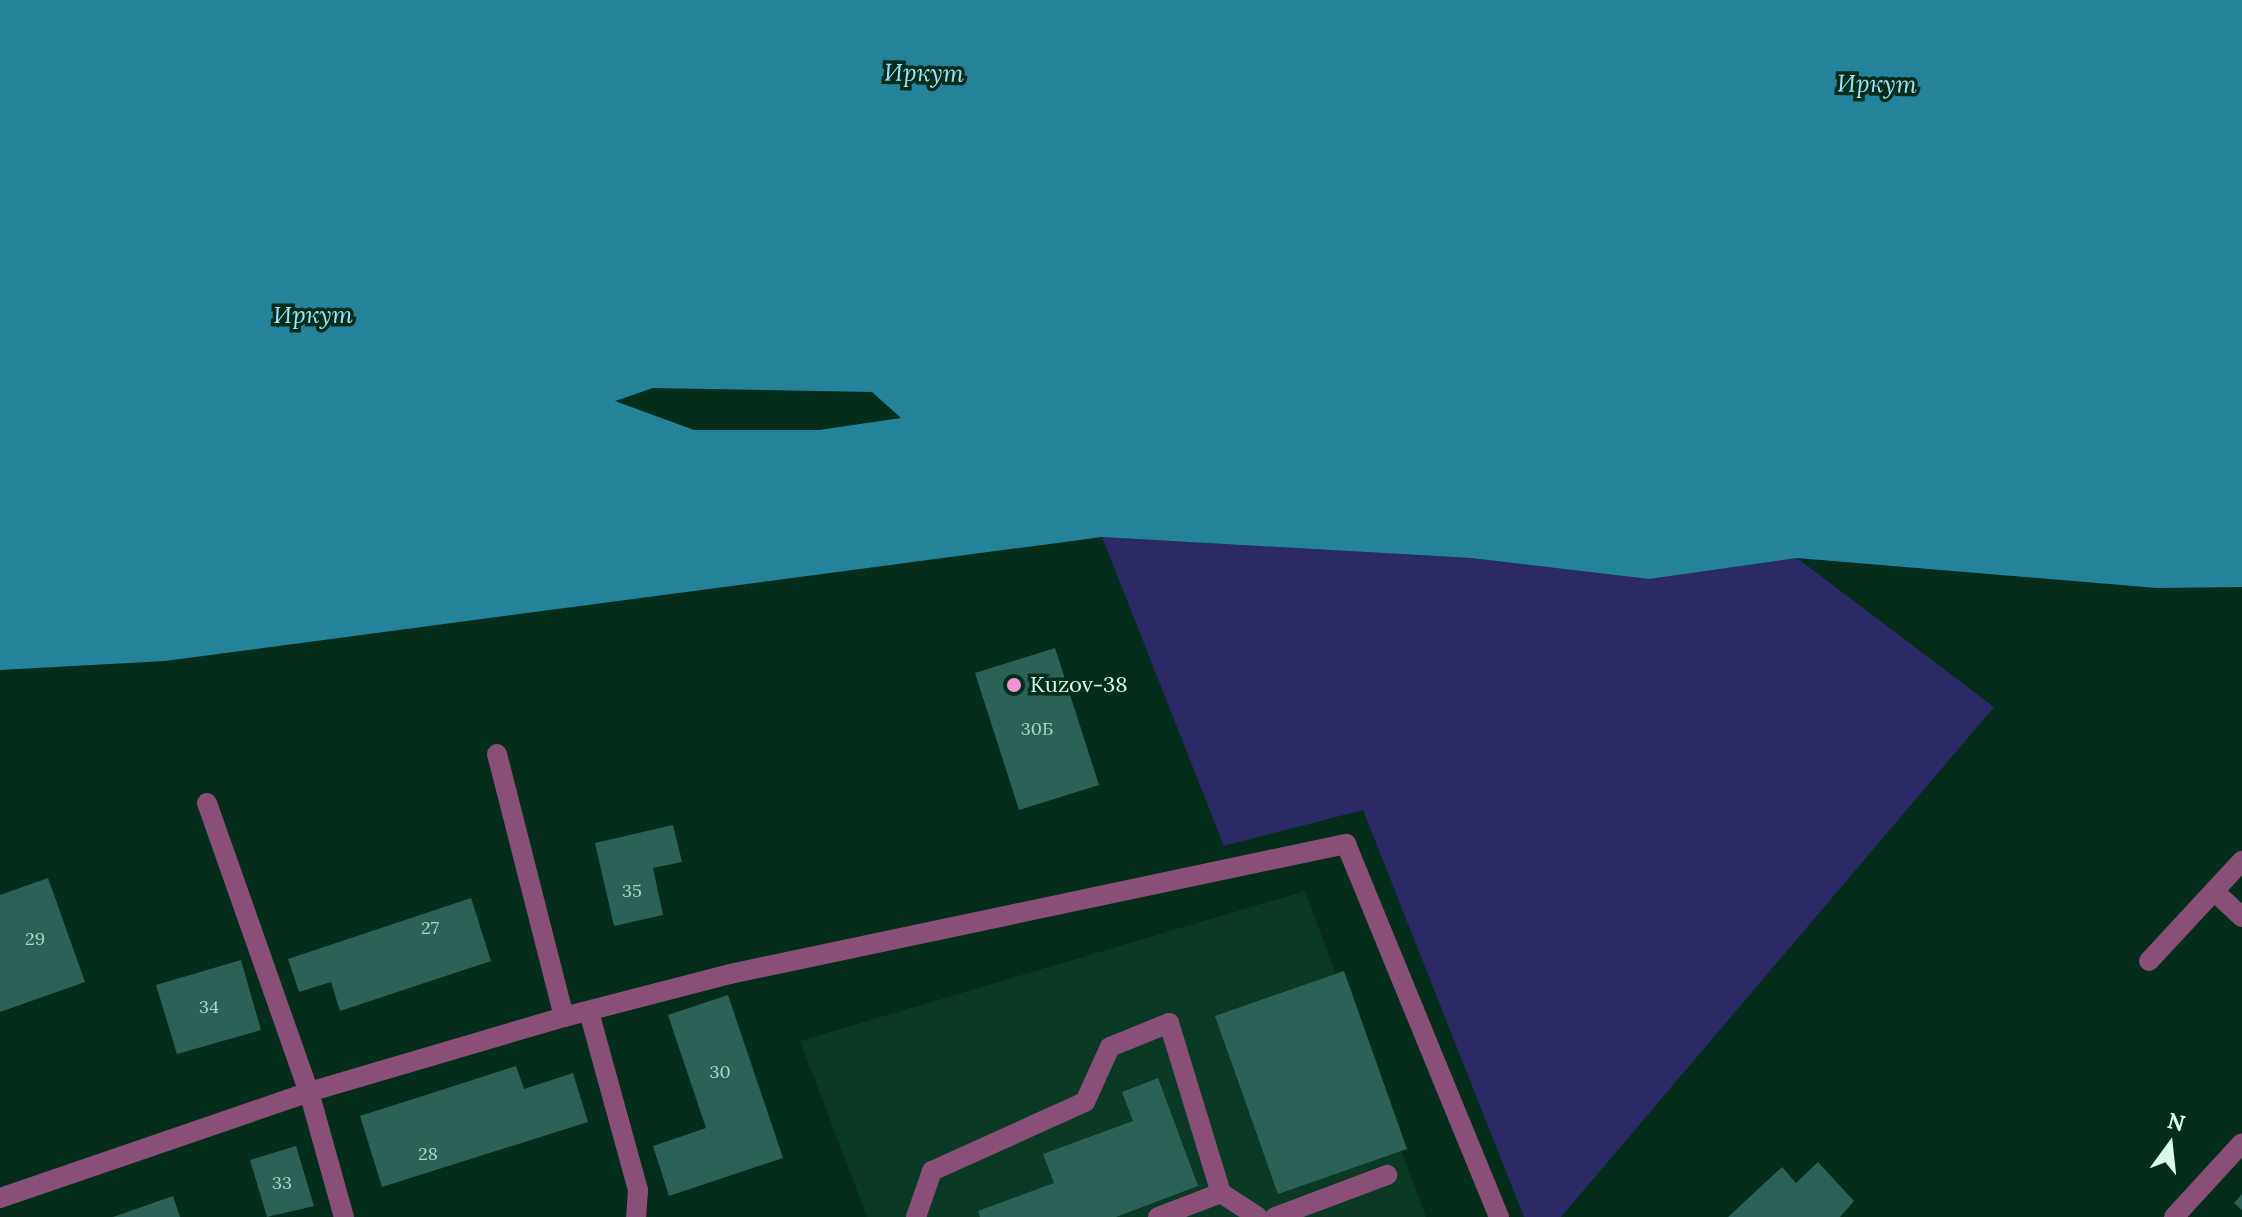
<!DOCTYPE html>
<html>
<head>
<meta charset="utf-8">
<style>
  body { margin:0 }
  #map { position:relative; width:2242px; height:1217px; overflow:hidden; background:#042d1b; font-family:Lora,serif }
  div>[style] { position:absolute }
  .built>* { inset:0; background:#0a3a25 }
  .green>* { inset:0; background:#2b2a67 }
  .water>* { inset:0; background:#24829a }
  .building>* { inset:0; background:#2b6258 }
  .lane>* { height:20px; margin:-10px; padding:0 10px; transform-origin:10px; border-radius:10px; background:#894f77 }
  .street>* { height:20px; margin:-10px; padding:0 10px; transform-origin:10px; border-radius:10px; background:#894f77 }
  .dots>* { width:22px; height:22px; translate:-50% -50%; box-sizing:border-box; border:4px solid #042d1b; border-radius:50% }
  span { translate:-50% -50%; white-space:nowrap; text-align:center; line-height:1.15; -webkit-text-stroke:7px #042d1b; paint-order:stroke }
  .number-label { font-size:18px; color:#add6c2 }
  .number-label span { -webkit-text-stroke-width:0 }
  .poi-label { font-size:22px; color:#d8fce6 }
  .left { translate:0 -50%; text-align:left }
  .water-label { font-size:24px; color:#9ee1f6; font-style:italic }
  .north { position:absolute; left:2130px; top:1105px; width:80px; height:80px; -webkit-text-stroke:6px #042d1b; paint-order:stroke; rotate:15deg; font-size:22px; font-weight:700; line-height:32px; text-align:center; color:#d8fce6 }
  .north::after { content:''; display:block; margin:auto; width:28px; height:36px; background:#d8fce6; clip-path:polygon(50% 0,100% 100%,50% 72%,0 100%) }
</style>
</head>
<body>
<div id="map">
  <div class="built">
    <i style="clip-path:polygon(1305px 891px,1426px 1217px,867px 1217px,800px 1041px)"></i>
  </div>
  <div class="green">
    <i style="clip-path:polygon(1102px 537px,1471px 558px,1649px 579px,1797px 558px,1994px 707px,1561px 1217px,1524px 1217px,1363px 810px,1224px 846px)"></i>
  </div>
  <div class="water">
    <i style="clip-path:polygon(evenodd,0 0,2242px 0,2242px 587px,2157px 588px,1797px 558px,1649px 579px,1471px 558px,1102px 537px,165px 661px,0 670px,0 0,653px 388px,872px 392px,901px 418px,819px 430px,694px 430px,615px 401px,653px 388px)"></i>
  </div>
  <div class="building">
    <i style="clip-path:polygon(1055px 648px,1099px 785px,1019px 810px,975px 673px)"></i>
    <i style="clip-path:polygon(673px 825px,682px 862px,653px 868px,663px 915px,614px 926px,595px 843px)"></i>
    <i style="clip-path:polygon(48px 878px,85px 982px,0 1012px,0 895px)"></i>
    <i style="clip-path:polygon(471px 898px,491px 961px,340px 1011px,331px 982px,299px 992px,288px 959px)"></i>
    <i style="clip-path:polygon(241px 960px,261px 1030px,177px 1054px,156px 985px)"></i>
    <i style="clip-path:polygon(1344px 971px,1407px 1149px,1278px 1194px,1215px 1016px)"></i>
    <i style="clip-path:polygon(728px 995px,783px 1158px,669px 1196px,653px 1146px,706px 1128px,668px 1015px)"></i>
    <i style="clip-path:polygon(516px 1066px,524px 1089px,573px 1073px,588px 1122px,382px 1187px,360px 1116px)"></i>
    <i style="clip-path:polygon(1158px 1078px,1198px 1186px,1116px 1217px,980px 1217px,978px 1211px,1054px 1183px,1043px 1154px,1133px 1121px,1122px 1092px)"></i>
    <i style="clip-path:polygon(296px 1146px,314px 1206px,267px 1217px,250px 1160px)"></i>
    <i style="clip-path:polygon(1818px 1162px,1854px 1201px,1840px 1217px,1728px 1217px,1782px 1167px,1796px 1183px)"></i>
    <i style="clip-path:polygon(2242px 1194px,2242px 1210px,2234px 1203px)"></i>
    <i style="clip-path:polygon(173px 1196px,180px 1217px,113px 1217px)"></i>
  </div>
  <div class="lane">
    <i style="left:497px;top:754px;width:271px;rotate:75.7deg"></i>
    <i style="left:207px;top:803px;width:306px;rotate:70.6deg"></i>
    <i style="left:309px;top:1092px;width:130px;rotate:74.4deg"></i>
    <i style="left:2214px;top:891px;width:38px;rotate:43deg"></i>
    <i style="left:2149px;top:961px;width:137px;rotate:-47.1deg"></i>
    <i style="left:589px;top:1012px;width:185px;rotate:74.6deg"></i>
    <i style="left:638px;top:1190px;width:27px;rotate:94deg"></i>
    <i style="left:0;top:1198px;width:327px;rotate:-18.9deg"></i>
    <i style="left:309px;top:1092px;width:266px;rotate:-16.4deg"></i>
    <i style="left:564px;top:1017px;width:171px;rotate:-14.5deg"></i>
    <i style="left:730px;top:974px;width:630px;rotate:-11.92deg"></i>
    <i style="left:1346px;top:844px;width:403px;rotate:67.7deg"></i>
    <i style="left:916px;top:1217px;width:49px;rotate:-70.8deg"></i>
    <i style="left:932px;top:1171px;width:168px;rotate:-24.3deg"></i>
    <i style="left:1085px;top:1102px;width:60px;rotate:-65.6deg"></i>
    <i style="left:1110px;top:1047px;width:64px;rotate:-22.1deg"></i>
    <i style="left:1169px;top:1023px;width:178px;rotate:73deg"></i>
  </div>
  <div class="street">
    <i style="left:1158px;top:1217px;width:67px;rotate:-20.9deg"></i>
    <i style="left:1221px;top:1193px;width:44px;rotate:33deg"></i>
    <i style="left:1275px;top:1217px;width:120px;rotate:-20.6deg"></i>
    <i style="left:2174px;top:1217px;width:100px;rotate:-47.4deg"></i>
  </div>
  <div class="dots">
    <i style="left:1014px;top:685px;background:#f391d5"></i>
  </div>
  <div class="number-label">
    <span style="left:1037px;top:729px">30Б</span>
    <span style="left:632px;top:891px">35</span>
    <span style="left:430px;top:928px">27</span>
    <span style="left:35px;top:939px">29</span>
    <span style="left:209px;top:1007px">34</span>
    <span style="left:720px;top:1072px">30</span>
    <span style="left:428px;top:1154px">28</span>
    <span style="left:282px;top:1183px">33</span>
  </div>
  <div class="poi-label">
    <span class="left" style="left:1030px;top:685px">Kuzov-38</span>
  </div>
  <div class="water-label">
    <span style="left:924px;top:73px;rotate:1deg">Иркут</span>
    <span style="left:1877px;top:84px;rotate:1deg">Иркут</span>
    <span style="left:313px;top:315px">Иркут</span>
  </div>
  <div class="north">N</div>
</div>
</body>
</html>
